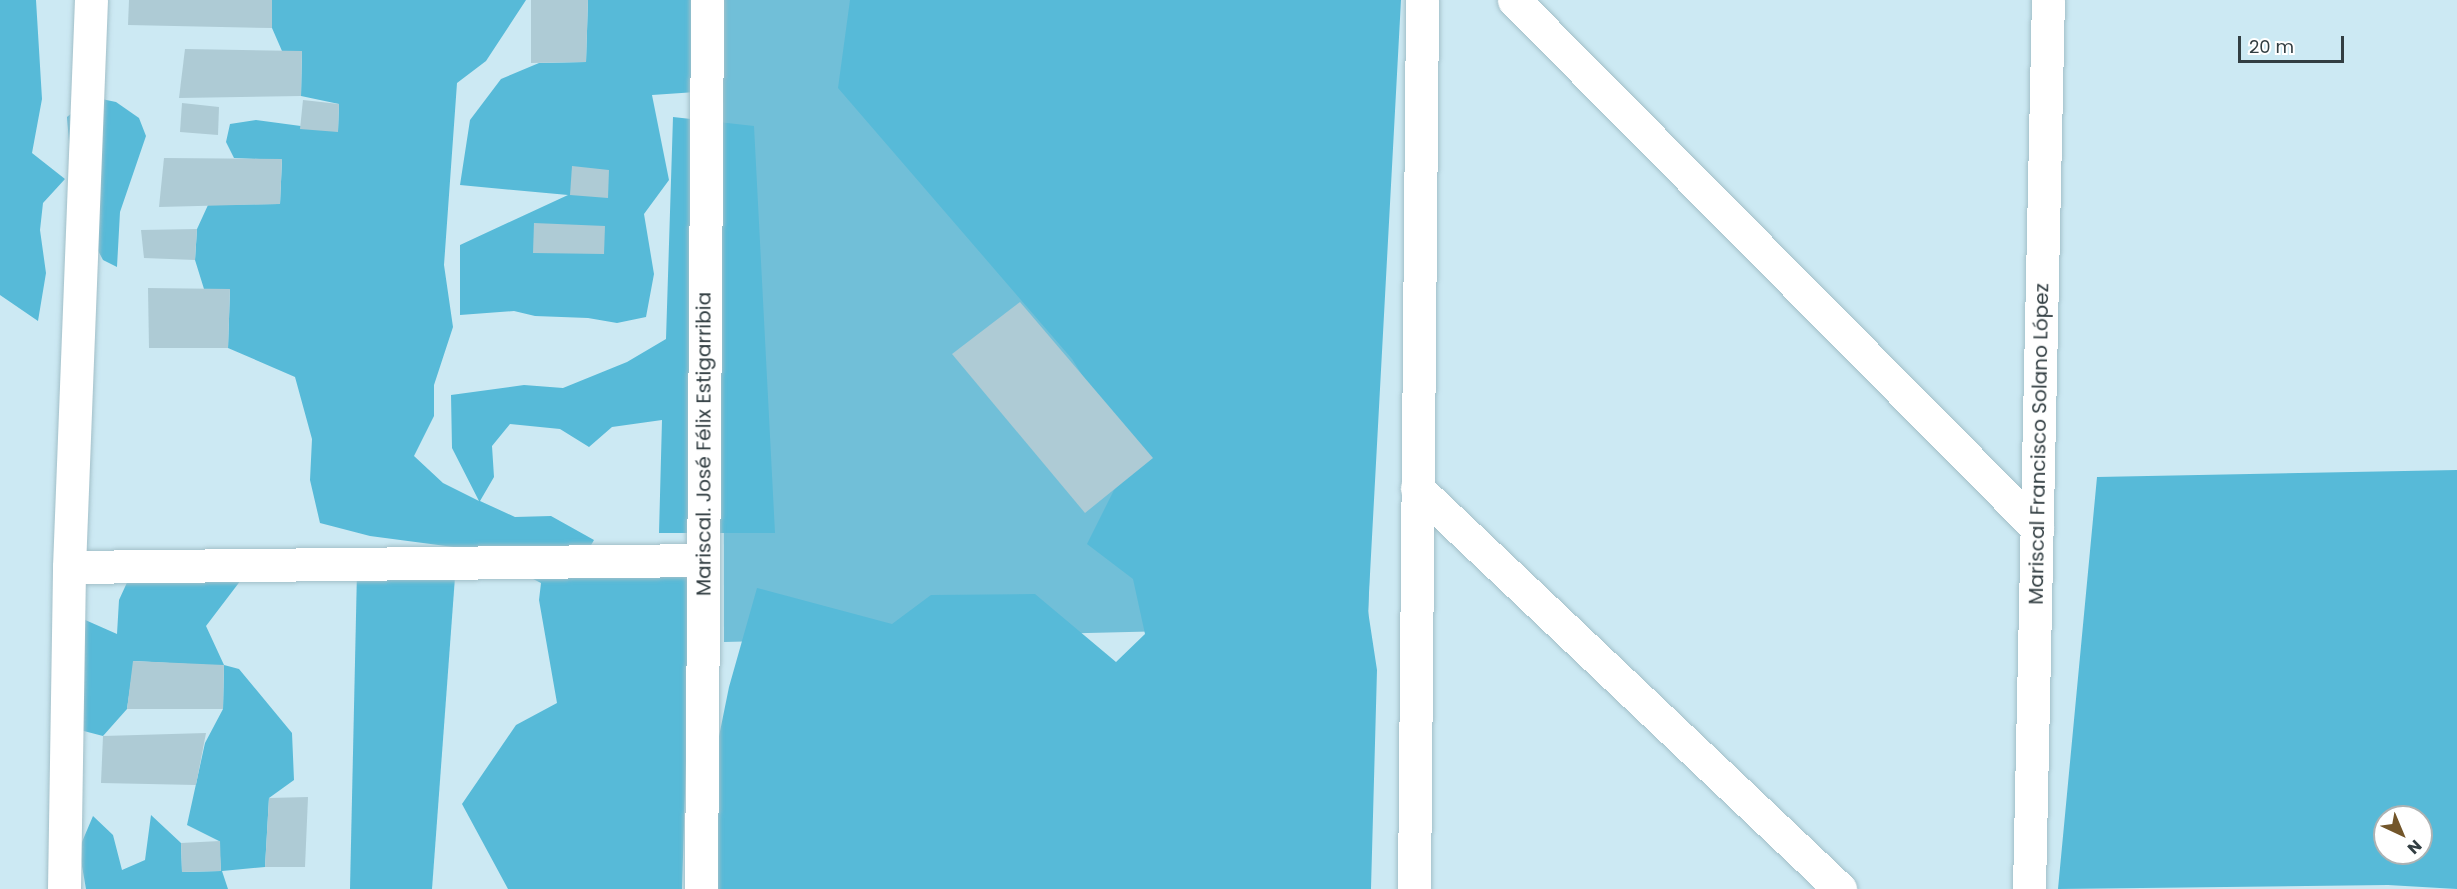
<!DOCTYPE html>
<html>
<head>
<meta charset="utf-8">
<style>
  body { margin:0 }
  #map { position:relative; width:2457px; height:889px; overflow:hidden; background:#cce9f3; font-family:Poppins,sans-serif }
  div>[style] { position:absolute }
  .green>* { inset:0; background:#71bfd8 }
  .forest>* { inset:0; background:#57bad8 }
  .building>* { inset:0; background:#aecbd5 }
  .roads { filter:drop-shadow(0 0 2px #a2bfc8) drop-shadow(0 0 2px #a2bfc8) }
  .street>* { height:33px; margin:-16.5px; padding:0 16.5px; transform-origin:16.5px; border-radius:16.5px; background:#fff }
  span { translate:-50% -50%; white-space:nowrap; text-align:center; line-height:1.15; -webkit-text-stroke:4.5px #fff; paint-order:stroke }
  .street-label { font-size:20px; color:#323e42 }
  .north { position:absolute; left:2373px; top:805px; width:60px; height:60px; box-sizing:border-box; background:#fff; border:2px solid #adb2b3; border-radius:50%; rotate:136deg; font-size:16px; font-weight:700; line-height:24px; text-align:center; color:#323e42 }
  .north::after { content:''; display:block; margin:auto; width:21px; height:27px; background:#73562a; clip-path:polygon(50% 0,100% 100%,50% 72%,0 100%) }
  .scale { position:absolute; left:2238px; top:36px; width:106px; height:27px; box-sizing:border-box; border:3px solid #323e42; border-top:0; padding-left:8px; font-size:18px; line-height:21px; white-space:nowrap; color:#323e42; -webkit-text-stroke:4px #fff; paint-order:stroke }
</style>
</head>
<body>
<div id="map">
  <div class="green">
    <i style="clip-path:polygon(723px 0,1384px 0,1368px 626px,724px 642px)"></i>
  </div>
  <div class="forest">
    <i style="clip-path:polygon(0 0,36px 0,42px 99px,32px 153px,65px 179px,43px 203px,40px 230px,46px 273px,38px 321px,0 295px)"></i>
    <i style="clip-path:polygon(272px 0,526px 0,486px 61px,457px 83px,444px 265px,453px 327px,434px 385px,434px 416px,414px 456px,443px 483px,479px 501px,452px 448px,451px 395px,524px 385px,563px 388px,627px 362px,666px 339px,673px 117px,754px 126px,775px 533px,659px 533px,662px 420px,612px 427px,589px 447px,560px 429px,510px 424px,492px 446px,494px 477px,480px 501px,515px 517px,551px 516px,594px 540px,582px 561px,692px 570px,682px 889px,508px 889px,462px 804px,516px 725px,557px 703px,539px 600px,541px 583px,476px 550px,370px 536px,320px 523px,310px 480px,312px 439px,295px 377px,228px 348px,230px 290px,204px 289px,195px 260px,197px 229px,208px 205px,280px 204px,282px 160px,234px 158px,226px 142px,230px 124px,256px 120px,338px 131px,339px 104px,301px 96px,302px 51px,282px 51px,272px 28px)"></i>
    <i style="clip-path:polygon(588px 0,697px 0,696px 92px,652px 95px,669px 180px,644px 214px,654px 274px,646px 317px,617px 323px,588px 318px,535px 316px,514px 311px,460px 315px,460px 245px,568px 195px,460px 185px,470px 120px,501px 79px,539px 63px,586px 62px)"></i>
    <i style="clip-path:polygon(850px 0,1401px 0,1368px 611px,1377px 670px,1371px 889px,688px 889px,729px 687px,757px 588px,892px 624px,931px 595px,1035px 594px,1116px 662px,1145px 634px,1133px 579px,1087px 544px,1114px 490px,1139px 465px,1072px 359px,838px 88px)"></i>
    <i style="clip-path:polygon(92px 97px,116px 102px,139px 118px,146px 136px,120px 212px,117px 267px,103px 260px,83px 222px,73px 191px,67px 117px)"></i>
    <i style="clip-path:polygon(evenodd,2457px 470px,2457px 889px,2388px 885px,2058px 889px,2097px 477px,2457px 470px,2385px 817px,2421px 817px,2421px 853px,2385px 853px,2385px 817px)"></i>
    <i style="clip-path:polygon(357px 571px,455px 577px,432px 889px,350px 889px)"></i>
    <i style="clip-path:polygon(130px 576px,241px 580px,206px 626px,224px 665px,239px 669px,292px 733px,294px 780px,269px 798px,265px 867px,222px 871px,228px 889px,86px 889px,79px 849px,93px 816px,113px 835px,122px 870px,145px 860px,151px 815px,181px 843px,182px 872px,221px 871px,219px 841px,187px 825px,205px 743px,223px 709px,224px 666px,134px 661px,127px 709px,103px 736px,80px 730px,83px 619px,117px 634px,119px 600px)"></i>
  </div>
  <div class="building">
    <i style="clip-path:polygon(129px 0,272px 0,272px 28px,128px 25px)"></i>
    <i style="clip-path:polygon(531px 0,588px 0,586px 62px,531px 63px)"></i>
    <i style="clip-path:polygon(185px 49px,302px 51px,301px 96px,179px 98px)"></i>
    <i style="clip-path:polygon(303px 100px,339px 104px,338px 132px,300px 129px)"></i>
    <i style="clip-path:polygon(182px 103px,219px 107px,218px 135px,180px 132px)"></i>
    <i style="clip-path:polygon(164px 158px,282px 159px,280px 204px,159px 207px)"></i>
    <i style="clip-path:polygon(572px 166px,609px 170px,608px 198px,570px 195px)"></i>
    <i style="clip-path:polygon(534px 223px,605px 226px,604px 254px,533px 253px)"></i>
    <i style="clip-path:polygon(197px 229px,195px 260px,144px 258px,141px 230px)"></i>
    <i style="clip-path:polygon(148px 288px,230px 289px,228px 348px,149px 348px)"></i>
    <i style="clip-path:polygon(1020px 302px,1153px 458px,1085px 513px,952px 354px)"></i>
    <i style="clip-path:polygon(133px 661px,224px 665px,223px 709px,127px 709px)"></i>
    <i style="clip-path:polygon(206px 733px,196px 785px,101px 783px,103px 736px)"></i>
    <i style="clip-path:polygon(308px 797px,305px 867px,265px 867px,269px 798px)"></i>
    <i style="clip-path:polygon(220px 841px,221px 871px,182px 872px,181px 843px)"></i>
  </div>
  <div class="roads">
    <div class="street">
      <i style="left:1514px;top:0;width:743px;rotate:45.27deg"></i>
      <i style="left:1417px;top:488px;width:583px;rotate:43.47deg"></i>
      <i style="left:69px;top:567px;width:634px;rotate:-0.63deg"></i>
      <i style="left:64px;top:889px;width:322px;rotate:-89.1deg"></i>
      <i style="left:69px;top:567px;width:567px;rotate:-87.78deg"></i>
      <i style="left:701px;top:889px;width:889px;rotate:-89.61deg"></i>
      <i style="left:1414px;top:889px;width:889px;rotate:-89.48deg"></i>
      <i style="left:2029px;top:889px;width:889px;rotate:-88.78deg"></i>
    </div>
  </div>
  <div class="street-label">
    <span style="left:704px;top:444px;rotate:-90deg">Mariscal. José Félix Estigarribia</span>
    <span style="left:2039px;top:444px;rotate:-89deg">Mariscal Francisco Solano López</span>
  </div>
  <div class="north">N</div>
  <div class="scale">20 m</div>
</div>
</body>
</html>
